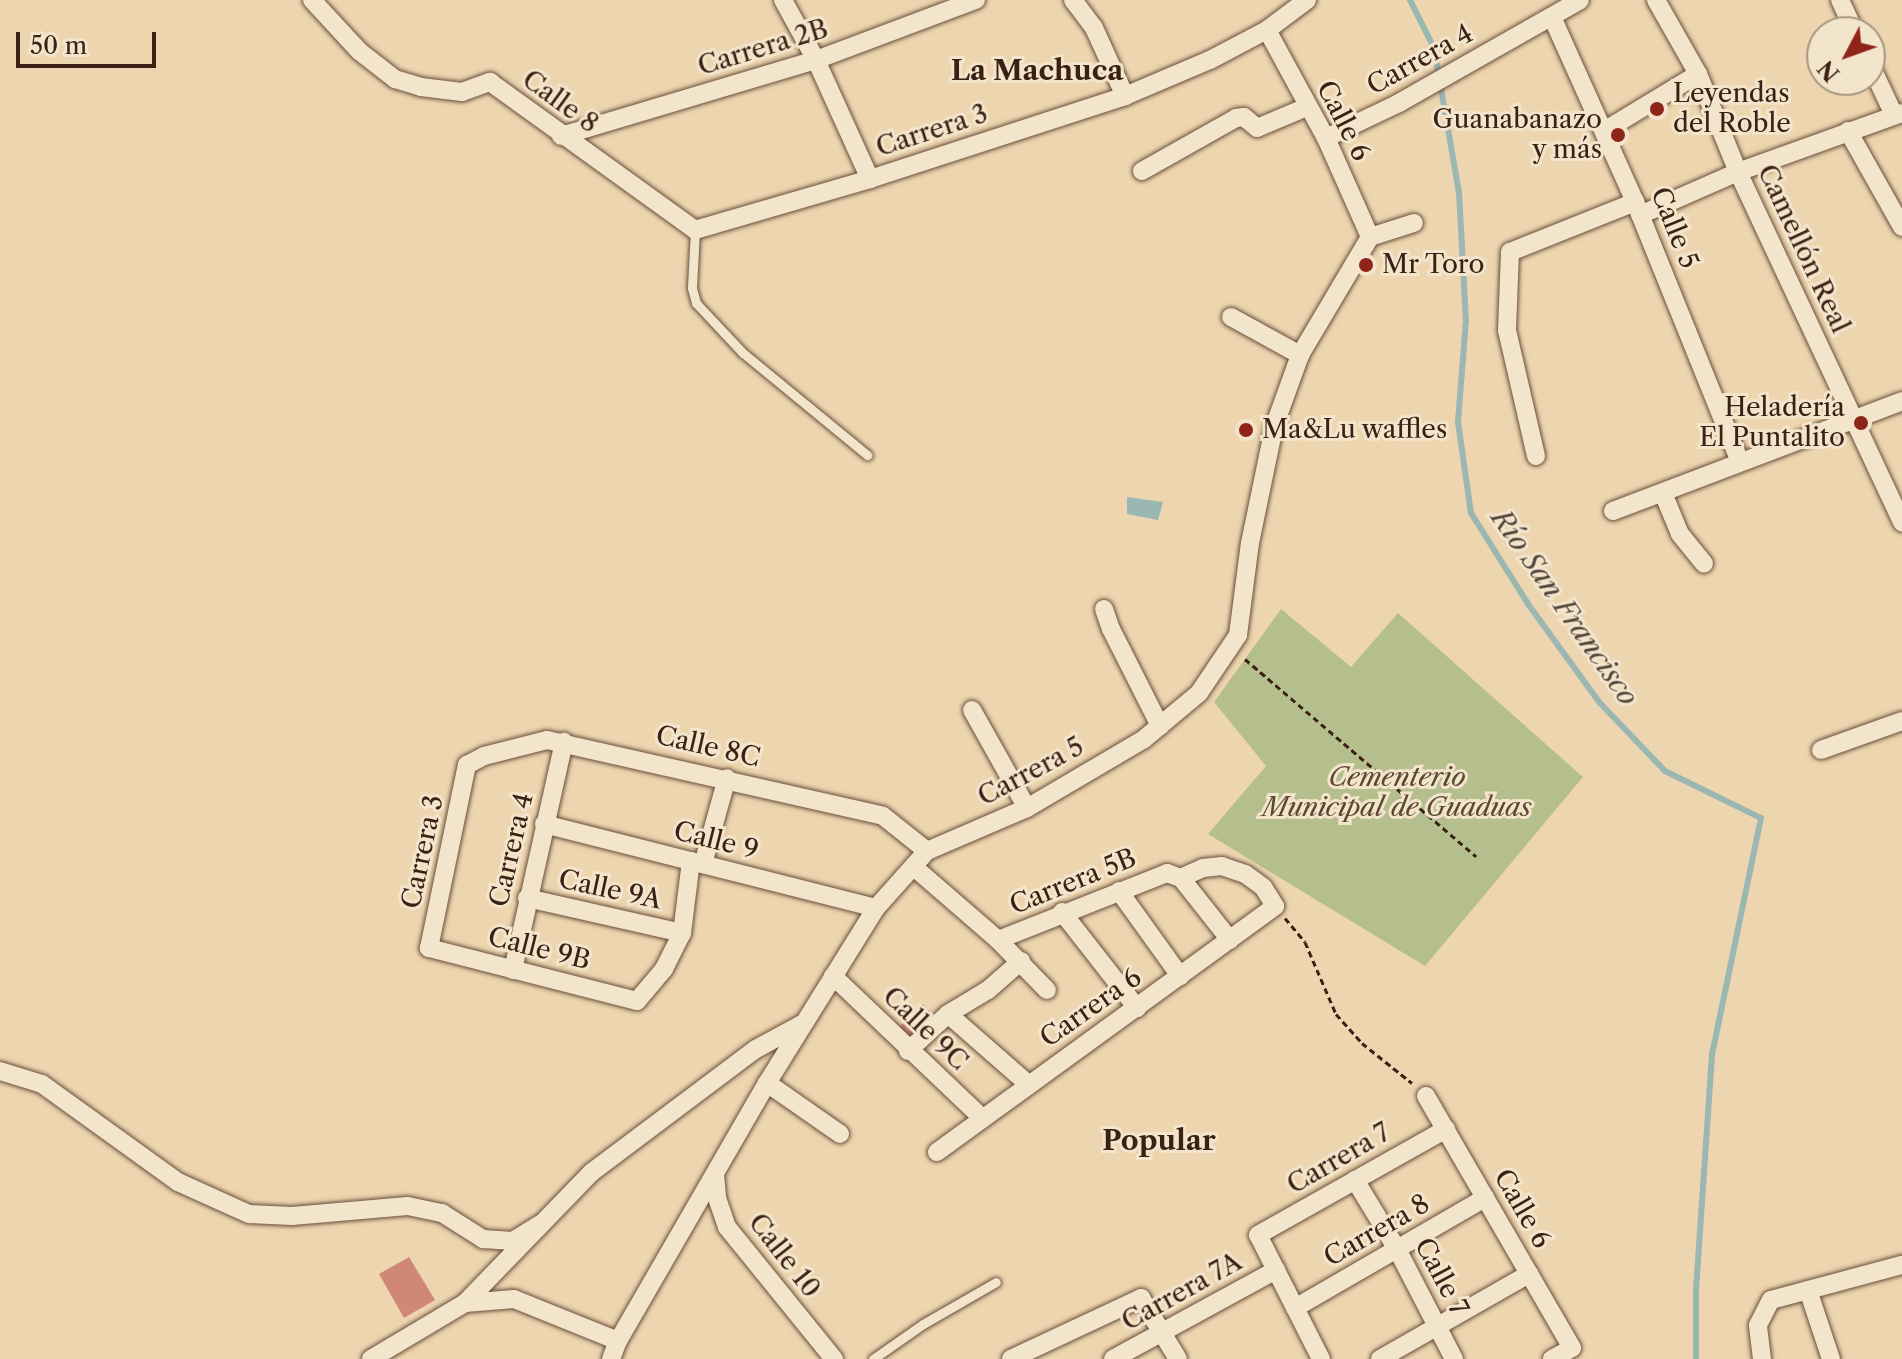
<!DOCTYPE html>
<html>
<head>
<meta charset="utf-8">
<style>
  body { margin:0 }
  #map { position:relative; width:1902px; height:1359px; overflow:hidden; background:#edd5b0; font-family:"Libre Caslon Text",serif }
  div>[style] { position:absolute }
  .green>* { inset:0; background:#b5be8d }
  .water>* { inset:0; background:#9ab7b2 }
  .stream>* { height:6px; margin:-3px; padding:0 3px; transform-origin:3px; border-radius:3px; background:#9ab7b2 }
  .building>* { inset:0; background:#d18778 }
  .path>* { height:3px; margin-top:-1.5px; transform-origin:0; background:repeating-linear-gradient(90deg,#3b2113 0 6px,transparent 0 10px) }
  .roads { filter:drop-shadow(0 0 2px #684e3a) drop-shadow(0 0 2px #684e3a) }
  .service>* { height:9px; margin:-4.5px; padding:0 4.5px; transform-origin:4.5px; border-radius:4.5px; background:#f3e4cc }
  .minor>* { height:18px; margin:-9px; padding:0 9px; transform-origin:9px; border-radius:9px; background:#f3e4cc }
  .dots>* { width:22px; height:22px; translate:-50% -50%; box-sizing:border-box; border:4px solid #f3e4cc; border-radius:50% }
  span { translate:-50% -50%; white-space:nowrap; text-align:center; line-height:1.15; -webkit-text-stroke:6px #f3e4cc; paint-order:stroke }
  .street-label { font-size:26px; color:#3b2113 }
  .poi-label { font-size:26px; color:#3b2113 }
  .left { translate:0 -50%; text-align:left }
  .right { translate:-100% -50%; text-align:right }
  .park-label { font-size:26px; color:#5a4832; font-style:italic }
  .neighbourhood-label { font-size:28px; color:#3b2113; font-weight:700 }
  .water-label { font-size:28px; color:#53463b; font-style:italic }
  .north { position:absolute; left:1806px; top:16px; width:80px; height:80px; box-sizing:border-box; background:#f3e4cc; border:2px solid #a99682; border-radius:50%; rotate:229deg; font-size:22px; font-weight:700; line-height:32px; text-align:center; color:#3b2113 }
  .north::after { content:''; display:block; margin:auto; width:28px; height:36px; background:#8f2418; clip-path:polygon(50% 0,100% 100%,50% 72%,0 100%) }
  .scale { position:absolute; left:16px; top:32px; width:140px; height:36px; box-sizing:border-box; border:4px solid #3b2113; border-top:0; padding-left:10px; font-size:24px; line-height:28px; white-space:nowrap; color:#3b2113; -webkit-text-stroke:6px #f3e4cc; paint-order:stroke }
</style>
</head>
<body>
<div id="map">
  <div class="green">
    <i style="clip-path:polygon(1281px 609px,1351px 667px,1398px 613px,1583px 777px,1425px 966px,1208px 834px,1266px 766px,1214px 702px)"></i>
  </div>
  <div class="water">
    <i style="clip-path:polygon(1127px 497px,1163px 502px,1158px 520px,1127px 514px)"></i>
  </div>
  <div class="stream">
    <i style="left:1410px;top:0;width:54px;rotate:63.4deg"></i>
    <i style="left:1434px;top:48px;width:146px;rotate:80.2deg"></i>
    <i style="left:1459px;top:192px;width:128px;rotate:86.9deg"></i>
    <i style="left:1466px;top:320px;width:102px;rotate:94.5deg"></i>
    <i style="left:1458px;top:422px;width:92px;rotate:81.9deg"></i>
    <i style="left:1471px;top:513px;width:107px;rotate:57.9deg"></i>
    <i style="left:1528px;top:604px;width:122px;rotate:54deg"></i>
    <i style="left:1600px;top:703px;width:94px;rotate:46.3deg"></i>
    <i style="left:1665px;top:771px;width:107px;rotate:26.1deg"></i>
    <i style="left:1761px;top:818px;width:242px;rotate:101.7deg"></i>
    <i style="left:1712px;top:1055px;width:235px;rotate:93.9deg"></i>
    <i style="left:1696px;top:1289px;width:70px;rotate:90deg"></i>
  </div>
  <div class="building">
    <i style="clip-path:polygon(923px 1004px,938px 1020px,927px 1030px,921px 1024px,918px 1026px,924px 1032px,911px 1044px,897px 1029px)"></i>
    <i style="clip-path:polygon(409px 1257px,435px 1300px,404px 1318px,379px 1274px)"></i>
  </div>
  <div class="path">
    <i style="left:1245px;top:659px;width:304px;rotate:40.5deg"></i>
    <i style="left:1285px;top:918px;width:31px;rotate:50deg"></i>
    <i style="left:1305px;top:942px;width:78px;rotate:66.7deg"></i>
    <i style="left:1336px;top:1014px;width:39px;rotate:48deg"></i>
    <i style="left:1362px;top:1043px;width:64px;rotate:38.7deg"></i>
  </div>
  <div class="roads">
    <div class="service">
      <i style="left:695px;top:230px;width:58px;rotate:93deg"></i>
      <i style="left:692px;top:288px;width:16px;rotate:75deg"></i>
      <i style="left:696px;top:303px;width:69px;rotate:46.8deg"></i>
      <i style="left:743px;top:353px;width:161px;rotate:39.4deg"></i>
      <i style="left:873px;top:1359px;width:61px;rotate:-35deg"></i>
      <i style="left:923px;top:1324px;width:84px;rotate:-29.9deg"></i>
    </div>
    <div class="minor">
      <i style="left:312px;top:0;width:69px;rotate:47.3deg"></i>
      <i style="left:359px;top:51px;width:46px;rotate:37.9deg"></i>
      <i style="left:395px;top:79px;width:27px;rotate:17deg"></i>
      <i style="left:421px;top:87px;width:41px;rotate:7deg"></i>
      <i style="left:462px;top:92px;width:30px;rotate:-20deg"></i>
      <i style="left:490px;top:82px;width:253px;rotate:35.8deg"></i>
      <i style="left:695px;top:230px;width:182px;rotate:-16.2deg"></i>
      <i style="left:870px;top:179px;width:268px;rotate:-18deg"></i>
      <i style="left:1125px;top:96px;width:92px;rotate:-23deg"></i>
      <i style="left:1210px;top:60px;width:64px;rotate:-27.8deg"></i>
      <i style="left:1267px;top:30px;width:50px;rotate:-36.9deg"></i>
      <i style="left:783px;top:0;width:68px;rotate:61.2deg"></i>
      <i style="left:816px;top:60px;width:131px;rotate:65.6deg"></i>
      <i style="left:1073px;top:0;width:35px;rotate:53deg"></i>
      <i style="left:1094px;top:28px;width:75px;rotate:65.5deg"></i>
      <i style="left:1656px;top:0;width:85px;rotate:60.4deg"></i>
      <i style="left:1698px;top:74px;width:106px;rotate:67.8deg"></i>
      <i style="left:1738px;top:172px;width:387px;rotate:64.9deg"></i>
      <i style="left:1840px;top:0;width:35px;rotate:65deg"></i>
      <i style="left:1552px;top:17px;width:203px;rotate:65.8deg"></i>
      <i style="left:1635px;top:202px;width:280px;rotate:68deg"></i>
      <i style="left:1267px;top:30px;width:123px;rotate:61.4deg"></i>
      <i style="left:1326px;top:138px;width:108px;rotate:66deg"></i>
      <i style="left:1870px;top:64px;width:56px;rotate:64.8deg"></i>
      <i style="left:1604px;top:131px;width:110px;rotate:-31.2deg"></i>
      <i style="left:1848px;top:131px;width:110px;rotate:60.6deg"></i>
      <i style="left:561px;top:136px;width:266px;rotate:-16.6deg"></i>
      <i style="left:816px;top:60px;width:171px;rotate:-20.6deg"></i>
      <i style="left:1326px;top:138px;width:81px;rotate:-25.6deg"></i>
      <i style="left:1399px;top:103px;width:208px;rotate:-29.6deg"></i>
      <i style="left:1142px;top:171px;width:108px;rotate:-29.4deg"></i>
      <i style="left:1236px;top:118px;width:8px;rotate:-7deg"></i>
      <i style="left:1244px;top:117px;width:17px;rotate:40deg"></i>
      <i style="left:1257px;top:128px;width:54px;rotate:-22.8deg"></i>
      <i style="left:1640px;top:215px;width:107px;rotate:-23.7deg"></i>
      <i style="left:1738px;top:172px;width:174px;rotate:-19.8deg"></i>
      <i style="left:1231px;top:317px;width:79px;rotate:28.8deg"></i>
      <i style="left:1536px;top:456px;width:129px;rotate:-103deg"></i>
      <i style="left:1507px;top:330px;width:78px;rotate:-87.8deg"></i>
      <i style="left:1510px;top:252px;width:135px;rotate:-21.8deg"></i>
      <i style="left:1663px;top:493px;width:44px;rotate:67.5deg"></i>
      <i style="left:1680px;top:534px;width:38px;rotate:51deg"></i>
      <i style="left:1613px;top:511px;width:309px;rotate:-20.8deg"></i>
      <i style="left:1104px;top:609px;width:21px;rotate:71deg"></i>
      <i style="left:1111px;top:629px;width:109px;rotate:63.2deg"></i>
      <i style="left:972px;top:710px;width:112px;rotate:60.7deg"></i>
      <i style="left:1821px;top:750px;width:86px;rotate:-19.7deg"></i>
      <i style="left:544px;top:824px;width:342px;rotate:14.2deg"></i>
      <i style="left:691px;top:861px;width:73px;rotate:97.1deg"></i>
      <i style="left:682px;top:933px;width:40px;rotate:116.6deg"></i>
      <i style="left:664px;top:969px;width:42px;rotate:130.2deg"></i>
      <i style="left:637px;top:1001px;width:215px;rotate:-165.7deg"></i>
      <i style="left:429px;top:948px;width:187px;rotate:-78.3deg"></i>
      <i style="left:467px;top:765px;width:19px;rotate:-28deg"></i>
      <i style="left:484px;top:756px;width:65px;rotate:-14.3deg"></i>
      <i style="left:547px;top:740px;width:344px;rotate:12.7deg"></i>
      <i style="left:883px;top:816px;width:56px;rotate:38.5deg"></i>
      <i style="left:703px;top:864px;width:89px;rotate:-74.4deg"></i>
      <i style="left:915px;top:868px;width:110px;rotate:40.9deg"></i>
      <i style="left:998px;top:940px;width:70px;rotate:45.6deg"></i>
      <i style="left:1119px;top:891px;width:105px;rotate:54.3deg"></i>
      <i style="left:527px;top:898px;width:159px;rotate:12.7deg"></i>
      <i style="left:1062px;top:912px;width:122px;rotate:52deg"></i>
      <i style="left:998px;top:940px;width:182px;rotate:-21.6deg"></i>
      <i style="left:1167px;top:873px;width:15px;rotate:20deg"></i>
      <i style="left:1181px;top:878px;width:79px;rotate:51.7deg"></i>
      <i style="left:513px;top:970px;width:234px;rotate:-77.4deg"></i>
      <i style="left:833px;top:976px;width:206px;rotate:43.6deg"></i>
      <i style="left:948px;top:1014px;width:106px;rotate:41.2deg"></i>
      <i style="left:908px;top:1051px;width:54px;rotate:-42.8deg"></i>
      <i style="left:948px;top:1014px;width:47px;rotate:-31deg"></i>
      <i style="left:988px;top:990px;width:44px;rotate:-41.3deg"></i>
      <i style="left:0;top:1071px;width:44px;rotate:17.2deg"></i>
      <i style="left:42px;top:1084px;width:168px;rotate:35.8deg"></i>
      <i style="left:178px;top:1182px;width:78px;rotate:24.3deg"></i>
      <i style="left:249px;top:1214px;width:43px;rotate:2.7deg"></i>
      <i style="left:292px;top:1216px;width:116px;rotate:-4.9deg"></i>
      <i style="left:408px;top:1206px;width:35px;rotate:12deg"></i>
      <i style="left:442px;top:1213px;width:49px;rotate:32.4deg"></i>
      <i style="left:483px;top:1239px;width:30px;rotate:4deg"></i>
      <i style="left:513px;top:1241px;width:32px;rotate:-32deg"></i>
      <i style="left:767px;top:1083px;width:89px;rotate:34.9deg"></i>
      <i style="left:1426px;top:1096px;width:291px;rotate:59.9deg"></i>
      <i style="left:1572px;top:1348px;width:23px;rotate:151deg"></i>
      <i style="left:937px;top:1152px;width:418px;rotate:-36deg"></i>
      <i style="left:1275px;top:906px;width:22px;rotate:-122deg"></i>
      <i style="left:1263px;top:887px;width:22px;rotate:-144deg"></i>
      <i style="left:1245px;top:874px;width:24px;rotate:-161deg"></i>
      <i style="left:1222px;top:866px;width:19px;rotate:174deg"></i>
      <i style="left:1203px;top:868px;width:24px;rotate:156deg"></i>
      <i style="left:715px;top:1174px;width:24px;rotate:85deg"></i>
      <i style="left:717px;top:1198px;width:31px;rotate:71deg"></i>
      <i style="left:727px;top:1227px;width:170px;rotate:51deg"></i>
      <i style="left:1355px;top:1180px;width:81px;rotate:58.7deg"></i>
      <i style="left:1397px;top:1249px;width:124px;rotate:62.6deg"></i>
      <i style="left:1808px;top:1290px;width:73px;rotate:71.6deg"></i>
      <i style="left:465px;top:1303px;width:49px;rotate:-4.7deg"></i>
      <i style="left:514px;top:1299px;width:112px;rotate:22deg"></i>
      <i style="left:1295px;top:1308px;width:220px;rotate:-30.1deg"></i>
      <i style="left:371px;top:1359px;width:109px;rotate:-30.8deg"></i>
      <i style="left:465px;top:1303px;width:182px;rotate:-45.9deg"></i>
      <i style="left:592px;top:1172px;width:205px;rotate:-36.9deg"></i>
      <i style="left:756px;top:1049px;width:52px;rotate:-28.5deg"></i>
      <i style="left:611px;top:1359px;width:19px;rotate:-69deg"></i>
      <i style="left:618px;top:1341px;width:298px;rotate:-60deg"></i>
      <i style="left:767px;top:1083px;width:206px;rotate:-58.1deg"></i>
      <i style="left:876px;top:908px;width:76px;rotate:-48.2deg"></i>
      <i style="left:927px;top:851px;width:109px;rotate:-23.3deg"></i>
      <i style="left:1027px;top:808px;width:136px;rotate:-30.5deg"></i>
      <i style="left:1144px;top:739px;width:72px;rotate:-39.9deg"></i>
      <i style="left:1199px;top:693px;width:70px;rotate:-56.1deg"></i>
      <i style="left:1238px;top:635px;width:93px;rotate:-82.6deg"></i>
      <i style="left:1250px;top:543px;width:118px;rotate:-78.3deg"></i>
      <i style="left:1274px;top:427px;width:77px;rotate:-70.1deg"></i>
      <i style="left:1300px;top:355px;width:137px;rotate:-59.3deg"></i>
      <i style="left:1370px;top:237px;width:46px;rotate:-17.7deg"></i>
      <i style="left:1011px;top:1359px;width:144px;rotate:-25.1deg"></i>
      <i style="left:1141px;top:1298px;width:71px;rotate:58.8deg"></i>
      <i style="left:1113px;top:1359px;width:186px;rotate:-28.6deg"></i>
      <i style="left:1321px;top:1359px;width:139px;rotate:-116.9deg"></i>
      <i style="left:1258px;top:1235px;width:216px;rotate:-29.4deg"></i>
      <i style="left:1380px;top:1359px;width:172px;rotate:-29.7deg"></i>
      <i style="left:1762px;top:1359px;width:34px;rotate:-97deg"></i>
      <i style="left:1758px;top:1325px;width:28px;rotate:-63deg"></i>
      <i style="left:1771px;top:1300px;width:136px;rotate:-15deg"></i>
    </div>
  </div>
  <div class="dots">
    <i style="left:1657px;top:109px;background:#8f2418"></i>
    <i style="left:1618px;top:135px;background:#8f2418"></i>
    <i style="left:1366px;top:265px;background:#8f2418"></i>
    <i style="left:1861px;top:423px;background:#8f2418"></i>
    <i style="left:1246px;top:430px;background:#8f2418"></i>
  </div>
  <div class="street-label">
    <span style="left:763px;top:48px;rotate:-17deg">Carrera 2B</span>
    <span style="left:1420px;top:60px;rotate:-29deg">Carrera 4</span>
    <span style="left:560px;top:102px;rotate:36deg">Calle 8</span>
    <span style="left:1343px;top:121px;rotate:63deg">Calle 6</span>
    <span style="left:932px;top:131px;rotate:-18deg">Carrera 3</span>
    <span style="left:1674px;top:228px;rotate:68deg">Calle 5</span>
    <span style="left:1803px;top:249px;rotate:65deg">Camellón Real</span>
    <span style="left:708px;top:747px;rotate:13deg">Calle 8C</span>
    <span style="left:1031px;top:772px;rotate:-28deg">Carrera 5</span>
    <span style="left:716px;top:841px;rotate:14deg">Calle 9</span>
    <span style="left:512px;top:850px;rotate:-77deg">Carrera 4</span>
    <span style="left:423px;top:852px;rotate:-78deg">Carrera 3</span>
    <span style="left:1073px;top:882px;rotate:-22deg">Carrera 5B</span>
    <span style="left:610px;top:890px;rotate:12deg">Calle 9A</span>
    <span style="left:539px;top:949px;rotate:14deg">Calle 9B</span>
    <span style="left:1091px;top:1008px;rotate:-35deg">Carrera 6</span>
    <span style="left:925px;top:1029px;rotate:44deg">Calle 9C</span>
    <span style="left:1339px;top:1159px;rotate:-30deg">Carrera 7</span>
    <span style="left:1522px;top:1209px;rotate:60deg">Calle 6</span>
    <span style="left:1377px;top:1231px;rotate:-30deg">Carrera 8</span>
    <span style="left:784px;top:1256px;rotate:52deg">Calle 10</span>
    <span style="left:1441px;top:1277px;rotate:62deg">Calle 7</span>
    <span style="left:1182px;top:1292px;rotate:-29deg">Carrera 7A</span>
  </div>
  <div class="poi-label">
    <span class="left" style="left:1673px;top:109px">Leyendas<br>del Roble</span>
    <span class="right" style="left:1602px;top:135px">Guanabanazo<br>y más</span>
    <span class="left" style="left:1382px;top:265px">Mr Toro</span>
    <span class="right" style="left:1845px;top:423px">Heladería<br>El Puntalito</span>
    <span class="left" style="left:1262px;top:430px">Ma&amp;Lu waffles</span>
  </div>
  <div class="park-label">
    <span style="left:1397px;top:793px">Cementerio<br>Municipal de Guaduas</span>
  </div>
  <div class="neighbourhood-label">
    <span style="left:1037px;top:70px">La Machuca</span>
    <span style="left:1159px;top:1140px">Popular</span>
  </div>
  <div class="water-label">
    <span style="left:1565px;top:607px;rotate:55deg">Río San Francisco</span>
  </div>
  <div class="north">N</div>
  <div class="scale">50 m</div>
</div>
</body>
</html>
